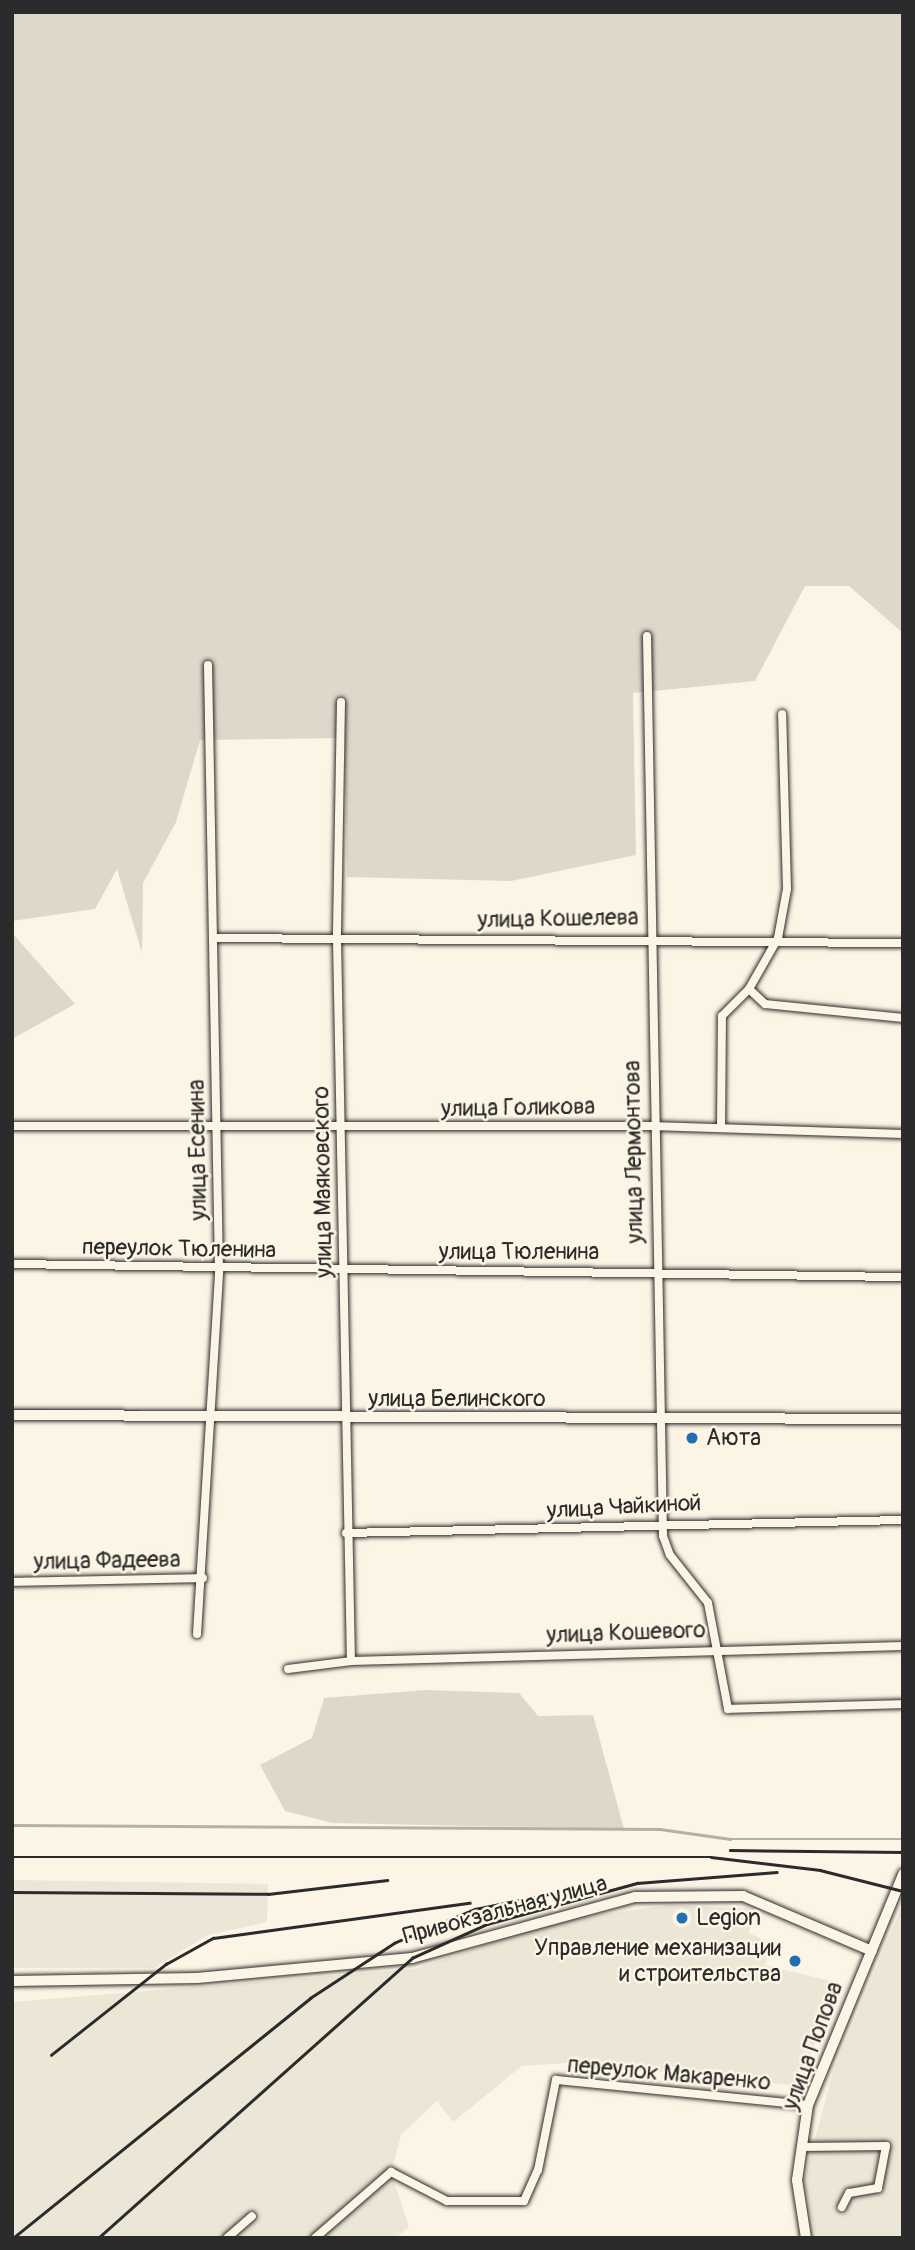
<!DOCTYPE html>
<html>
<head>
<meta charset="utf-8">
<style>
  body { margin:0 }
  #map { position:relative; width:915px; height:2250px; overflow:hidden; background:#fcf5e5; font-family:Pangolin,sans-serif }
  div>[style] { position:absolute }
  .built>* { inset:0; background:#ece6d7 }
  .green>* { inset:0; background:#ded8ca }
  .stream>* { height:2.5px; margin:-1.25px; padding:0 1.25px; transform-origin:1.25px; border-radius:1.25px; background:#b4b0a5 }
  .roads { filter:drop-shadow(0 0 2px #2b2b2b) drop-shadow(0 0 2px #2b2b2b) }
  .minor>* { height:8px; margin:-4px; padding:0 4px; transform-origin:4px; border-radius:4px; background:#fcf5e5 }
  .tertiary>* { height:10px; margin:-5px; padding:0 5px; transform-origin:5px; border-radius:5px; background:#fcf5e5 }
  .rail>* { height:2.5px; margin:-1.25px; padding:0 1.25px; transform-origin:1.25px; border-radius:1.25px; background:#2b2b2b }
  .dots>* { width:19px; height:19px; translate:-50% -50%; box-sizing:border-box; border:4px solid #fcf5e5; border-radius:50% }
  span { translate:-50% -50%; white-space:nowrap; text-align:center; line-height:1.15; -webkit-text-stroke:5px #fcf5e5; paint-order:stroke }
  .street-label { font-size:23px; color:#2b2b2b }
  .poi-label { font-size:23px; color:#2b2b2b }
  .left { translate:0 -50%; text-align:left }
  .right { translate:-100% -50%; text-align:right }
  .frame { position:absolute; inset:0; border:14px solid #2b2b2b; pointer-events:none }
</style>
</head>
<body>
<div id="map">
  <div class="built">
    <i style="clip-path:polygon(12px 1880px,268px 1884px,267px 1922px,208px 1935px,154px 1968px,12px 1968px)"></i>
    <i style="clip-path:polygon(903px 1904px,903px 2238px,816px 2238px,804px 2180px,833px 2072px)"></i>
    <i style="clip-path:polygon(670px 1905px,753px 1909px,749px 1933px,773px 1944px,765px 1965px,834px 1982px,801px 2086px,568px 2063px,522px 2066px,453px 2122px,437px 2101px,401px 2135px,391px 2172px,409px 2227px,395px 2238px,12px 2238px,12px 2002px,415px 1969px,555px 1921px)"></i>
  </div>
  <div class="green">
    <i style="clip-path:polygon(12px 12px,903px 12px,903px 633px,849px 586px,805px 586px,755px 681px,633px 693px,636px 855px,511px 881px,347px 877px,345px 738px,200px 740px,176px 822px,143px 883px,142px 953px,117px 869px,95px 909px,12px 921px)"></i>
    <i style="clip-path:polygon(12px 933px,75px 1004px,12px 1039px)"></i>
    <i style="clip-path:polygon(426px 1690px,519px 1693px,538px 1716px,593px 1715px,624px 1829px,333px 1823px,285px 1811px,260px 1765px,312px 1738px,324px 1698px)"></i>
  </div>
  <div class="stream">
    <i style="left:12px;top:1410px;width:126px;rotate:0.5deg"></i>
    <i style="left:12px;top:1825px;width:648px;rotate:0.35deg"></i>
    <i style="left:660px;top:1829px;width:71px;rotate:8.1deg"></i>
    <i style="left:730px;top:1839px;width:173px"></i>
  </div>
  <div class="roads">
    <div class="minor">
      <i style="left:647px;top:636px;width:900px;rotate:88.98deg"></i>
      <i style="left:663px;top:1536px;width:20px;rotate:70deg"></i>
      <i style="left:670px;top:1555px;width:61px;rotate:51.6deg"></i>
      <i style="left:708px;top:1603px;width:108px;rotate:79.3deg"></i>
      <i style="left:728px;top:1709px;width:175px;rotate:-1.6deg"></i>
      <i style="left:341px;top:702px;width:238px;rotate:91deg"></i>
      <i style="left:337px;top:940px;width:721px;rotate:88.89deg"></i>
      <i style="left:213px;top:938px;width:690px;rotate:0.42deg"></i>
      <i style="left:749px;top:989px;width:22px;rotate:43deg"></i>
      <i style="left:765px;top:1004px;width:139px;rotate:5.8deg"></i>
      <i style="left:12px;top:1126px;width:639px"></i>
      <i style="left:651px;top:1126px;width:252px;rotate:1.8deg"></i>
      <i style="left:721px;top:1128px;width:112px;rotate:-89.5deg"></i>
      <i style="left:722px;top:1016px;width:38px;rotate:-45deg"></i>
      <i style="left:749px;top:989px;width:59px;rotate:-60.4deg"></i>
      <i style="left:778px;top:938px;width:50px;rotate:-79.6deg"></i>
      <i style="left:787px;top:889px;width:175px;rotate:-91.6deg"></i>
      <i style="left:12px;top:1264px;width:891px;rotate:0.84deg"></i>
      <i style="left:346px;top:1533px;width:557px;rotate:-1.34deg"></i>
      <i style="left:12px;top:1582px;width:191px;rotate:-1.2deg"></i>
      <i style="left:197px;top:1634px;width:364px;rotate:-86.5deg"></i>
      <i style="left:219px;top:1271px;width:606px;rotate:-91.04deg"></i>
      <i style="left:288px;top:1669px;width:64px;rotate:-7.2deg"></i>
      <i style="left:351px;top:1661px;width:552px;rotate:-1.56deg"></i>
      <i style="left:802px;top:2147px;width:84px;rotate:-0.7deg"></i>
      <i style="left:886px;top:2146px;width:43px;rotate:100.8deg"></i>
      <i style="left:878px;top:2188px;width:29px;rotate:170deg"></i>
      <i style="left:849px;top:2193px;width:16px;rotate:117deg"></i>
      <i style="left:227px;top:2238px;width:33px;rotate:-41deg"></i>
      <i style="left:315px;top:2238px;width:101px;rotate:-41deg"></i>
      <i style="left:391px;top:2172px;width:63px;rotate:27.4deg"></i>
      <i style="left:447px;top:2201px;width:77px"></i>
      <i style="left:524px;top:2201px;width:34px;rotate:-66deg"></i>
      <i style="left:538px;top:2170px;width:92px;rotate:-78.7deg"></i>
      <i style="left:556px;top:2080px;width:253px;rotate:5.7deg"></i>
    </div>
    <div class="tertiary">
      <i style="left:12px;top:1415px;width:891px;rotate:0.26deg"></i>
      <i style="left:12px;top:1981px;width:185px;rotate:-0.9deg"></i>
      <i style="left:197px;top:1978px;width:216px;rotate:-5.3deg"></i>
      <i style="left:412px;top:1958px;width:231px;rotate:-15.3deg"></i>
      <i style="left:635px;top:1897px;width:108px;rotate:-0.5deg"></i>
      <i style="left:743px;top:1896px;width:140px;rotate:23.1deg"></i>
      <i style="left:806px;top:2238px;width:59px;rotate:-98.8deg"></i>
      <i style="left:797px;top:2180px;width:76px;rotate:-81.7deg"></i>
      <i style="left:808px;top:2105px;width:250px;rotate:-67.6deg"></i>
    </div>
  </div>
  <div class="rail">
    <i style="left:730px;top:1850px;width:173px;rotate:0.7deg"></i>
    <i style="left:12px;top:1857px;width:699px"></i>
    <i style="left:711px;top:1857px;width:110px;rotate:6.8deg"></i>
    <i style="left:820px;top:1870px;width:86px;rotate:14.2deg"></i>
    <i style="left:12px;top:1892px;width:256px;rotate:0.4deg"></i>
    <i style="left:268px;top:1894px;width:120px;rotate:-6.7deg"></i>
    <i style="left:51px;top:2055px;width:147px;rotate:-38.4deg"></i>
    <i style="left:166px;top:1964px;width:54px;rotate:-29deg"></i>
    <i style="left:213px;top:1938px;width:259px;rotate:-7.8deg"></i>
    <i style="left:13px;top:2238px;width:382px;rotate:-38.9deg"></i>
    <i style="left:310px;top:1998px;width:100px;rotate:-33.2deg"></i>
    <i style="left:394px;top:1943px;width:88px;rotate:-22.8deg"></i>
    <i style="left:475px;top:1909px;width:81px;rotate:-11.4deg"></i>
    <i style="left:98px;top:2238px;width:421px;rotate:-41.7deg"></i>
    <i style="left:412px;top:1958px;width:82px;rotate:-24.4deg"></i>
    <i style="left:487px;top:1924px;width:156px;rotate:-15.3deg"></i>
    <i style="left:637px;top:1883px;width:140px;rotate:-4.5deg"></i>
  </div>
  <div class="dots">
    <i style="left:692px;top:1438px;background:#1f6fb2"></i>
    <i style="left:682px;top:1918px;background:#1f6fb2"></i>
    <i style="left:795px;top:1961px;background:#1f6fb2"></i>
  </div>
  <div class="street-label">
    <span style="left:558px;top:919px;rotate:-1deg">улица Кошелева</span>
    <span style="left:518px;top:1108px;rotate:-1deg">улица Голикова</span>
    <span style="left:198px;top:1150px;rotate:-91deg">улица Есенина</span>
    <span style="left:634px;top:1152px;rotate:-91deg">улица Лермонтова</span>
    <span style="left:323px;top:1182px;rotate:-91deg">улица Маяковского</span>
    <span style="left:179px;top:1249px;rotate:1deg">переулок Тюленина</span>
    <span style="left:519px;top:1252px">улица Тюленина</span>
    <span style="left:457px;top:1399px">улица Белинского</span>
    <span style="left:624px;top:1507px;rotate:-3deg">улица Чайкиной</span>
    <span style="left:107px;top:1561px;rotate:-1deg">улица Фадеева</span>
    <span style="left:626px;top:1633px;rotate:-2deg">улица Кошевого</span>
    <span style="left:505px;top:1910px;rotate:-15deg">Привокзальная улица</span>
    <span style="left:813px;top:2046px;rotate:-70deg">улица Попова</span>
    <span style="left:669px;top:2074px;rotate:5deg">переулок Макаренко</span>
  </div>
  <div class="poi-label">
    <span class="left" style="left:706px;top:1438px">Аюта</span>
    <span class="left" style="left:696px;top:1918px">Legion</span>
    <span class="right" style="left:781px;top:1961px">Управление механизации<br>и строительства</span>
  </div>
  <div class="frame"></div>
</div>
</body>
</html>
